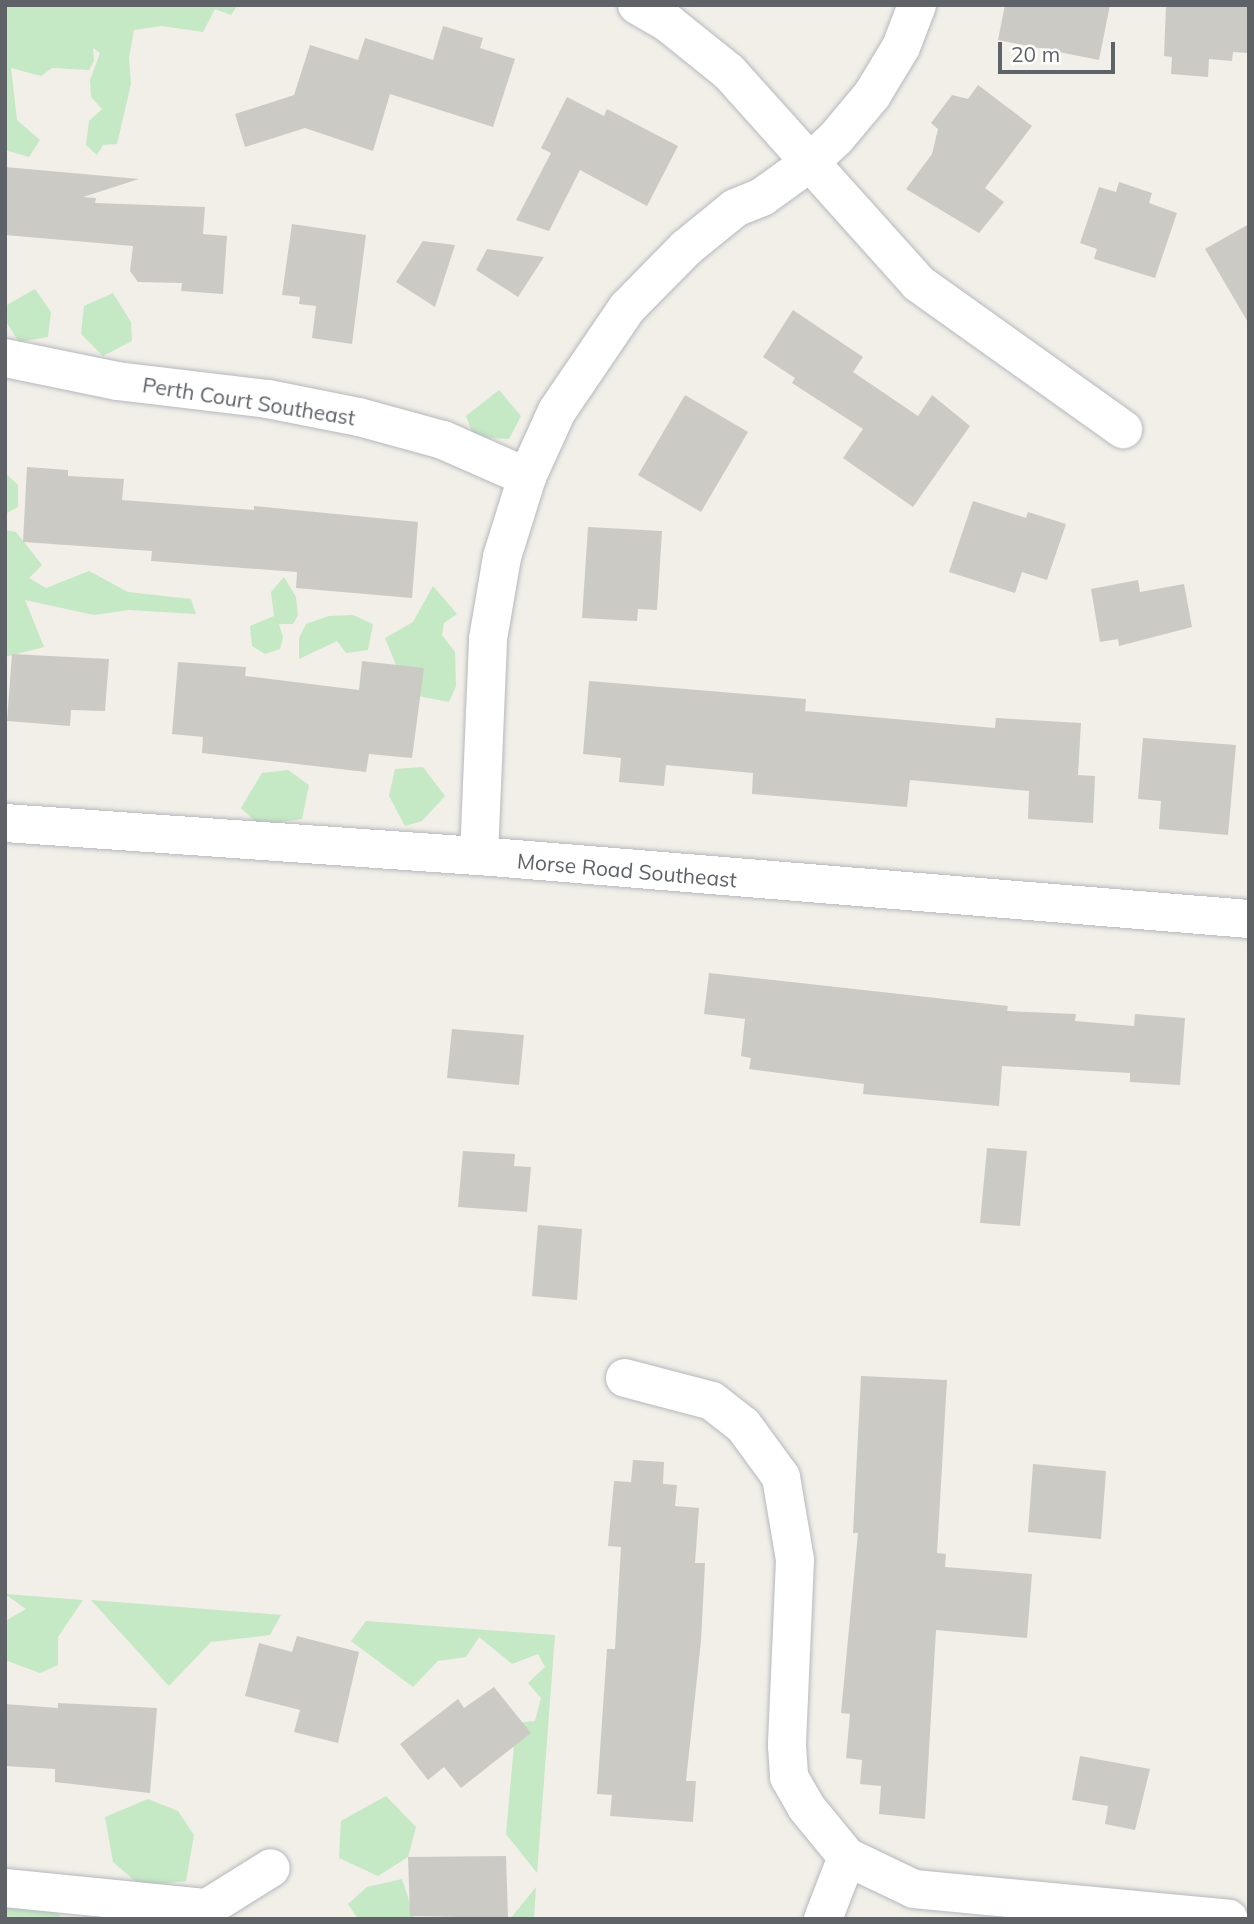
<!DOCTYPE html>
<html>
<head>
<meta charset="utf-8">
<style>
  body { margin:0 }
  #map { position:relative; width:1254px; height:1924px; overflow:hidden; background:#f1efe8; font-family:Mulish,sans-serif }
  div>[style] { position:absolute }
  .green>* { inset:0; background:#c5e8c5 }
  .building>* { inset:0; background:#cccac5 }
  .roads { filter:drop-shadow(0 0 2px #b5b8bc) drop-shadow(0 0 2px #b5b8bc) }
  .street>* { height:38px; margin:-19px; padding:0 19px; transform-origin:19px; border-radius:19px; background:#fff }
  span { translate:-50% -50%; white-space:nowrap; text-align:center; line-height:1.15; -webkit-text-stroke:5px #fff; paint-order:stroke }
  .street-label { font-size:21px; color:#5f6368 }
  .frame { position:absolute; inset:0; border:7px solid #5f6368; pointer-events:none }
  .scale { position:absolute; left:998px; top:42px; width:117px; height:32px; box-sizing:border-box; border:4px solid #5f6368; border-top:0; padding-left:9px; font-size:21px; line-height:24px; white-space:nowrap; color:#5f6368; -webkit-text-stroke:5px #fff; paint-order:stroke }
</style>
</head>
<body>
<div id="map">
  <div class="green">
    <i style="clip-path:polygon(5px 5px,238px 5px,231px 15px,215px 9px,203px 32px,162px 26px,134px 30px,129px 58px,131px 84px,117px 144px,103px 145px,97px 155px,86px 145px,89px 121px,102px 109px,91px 97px,90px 80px,100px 53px,93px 48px,94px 61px,89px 70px,52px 68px,41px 76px,11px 68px,17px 120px,40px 140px,29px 157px,5px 150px)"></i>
    <i style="clip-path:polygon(35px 289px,51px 312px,48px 337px,19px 342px,5px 320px,5px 306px)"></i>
    <i style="clip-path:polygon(113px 293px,131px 322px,132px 341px,103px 356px,81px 334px,84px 306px)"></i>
    <i style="clip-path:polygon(499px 390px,521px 416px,509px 439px,474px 437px,466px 416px)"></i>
    <i style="clip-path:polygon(6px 474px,18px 485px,18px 507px,5px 514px)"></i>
    <i style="clip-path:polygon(5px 530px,16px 532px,42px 565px,29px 578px,46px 588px,89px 571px,128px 592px,191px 599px,196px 614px,129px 610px,94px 615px,25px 600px,44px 647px,5px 657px)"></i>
    <i style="clip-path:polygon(284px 577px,296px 597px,298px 615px,293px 624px,279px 624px,283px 637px,280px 649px,265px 654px,252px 646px,250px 626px,274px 616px,271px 592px)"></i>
    <i style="clip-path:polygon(433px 586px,457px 614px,444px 623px,442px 635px,455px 652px,456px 686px,449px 702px,408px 694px,385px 638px,413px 622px)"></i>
    <i style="clip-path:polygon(353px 615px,373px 624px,368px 650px,346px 653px,337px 641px,299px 659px,299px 638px,306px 624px,329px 616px)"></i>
    <i style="clip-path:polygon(423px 767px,445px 796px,422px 821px,405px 826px,389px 796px,395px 769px)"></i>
    <i style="clip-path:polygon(288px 770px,309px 785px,302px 819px,259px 825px,241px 808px,262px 773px)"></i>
    <i style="clip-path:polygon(5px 1594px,83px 1600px,58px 1637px,58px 1665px,40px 1673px,5px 1660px,5px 1621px,26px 1609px)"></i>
    <i style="clip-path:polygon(91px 1600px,281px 1615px,270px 1635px,211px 1642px,169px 1686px)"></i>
    <i style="clip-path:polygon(366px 1621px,555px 1635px,537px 1873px,506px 1834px,516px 1723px,535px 1721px,541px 1698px,528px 1683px,545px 1667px,538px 1654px,512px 1664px,479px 1637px,466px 1657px,438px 1661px,413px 1687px,351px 1641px)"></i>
    <i style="clip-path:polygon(386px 1796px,416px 1827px,408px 1857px,378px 1876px,339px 1858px,341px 1821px)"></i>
    <i style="clip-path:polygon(148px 1799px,178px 1811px,194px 1835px,186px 1881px,141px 1886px,113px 1862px,105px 1817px)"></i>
    <i style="clip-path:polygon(402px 1879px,415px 1919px,358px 1919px,348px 1904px,367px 1887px)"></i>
    <i style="clip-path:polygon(536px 1887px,534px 1919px,510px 1919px)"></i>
    <i style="clip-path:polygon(44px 1898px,63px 1919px,5px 1919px,5px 1906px)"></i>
  </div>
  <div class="building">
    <i style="clip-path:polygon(1005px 5px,1110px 5px,1099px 60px,998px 40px)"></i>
    <i style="clip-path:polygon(1166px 5px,1249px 5px,1249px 53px,1233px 52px,1232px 61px,1209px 59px,1208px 77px,1171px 74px,1172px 57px,1164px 56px)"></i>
    <i style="clip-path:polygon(443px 26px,483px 38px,480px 48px,515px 59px,493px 127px,390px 94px,373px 151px,305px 128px,245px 147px,235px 114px,294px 95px,310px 45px,358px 60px,365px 38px,433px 60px)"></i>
    <i style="clip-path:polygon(978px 85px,1032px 126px,985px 188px,1004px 202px,979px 233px,906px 189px,932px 154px,938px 129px,931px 123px,952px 95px,968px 99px)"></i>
    <i style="clip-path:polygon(567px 97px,604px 116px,607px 109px,678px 146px,647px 206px,580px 170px,549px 231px,516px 220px,551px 153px,541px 148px)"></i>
    <i style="clip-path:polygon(5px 167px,139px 179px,83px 197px,96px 198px,95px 203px,205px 207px,203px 234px,227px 236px,223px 294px,181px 291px,182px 283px,138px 282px,130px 271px,133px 246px,5px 235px)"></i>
    <i style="clip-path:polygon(1119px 182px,1152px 193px,1149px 203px,1177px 213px,1155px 278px,1094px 259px,1097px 249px,1080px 243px,1099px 187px,1116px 192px)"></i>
    <i style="clip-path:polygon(292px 224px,366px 235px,352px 344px,312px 338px,316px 306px,299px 304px,300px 297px,282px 295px)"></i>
    <i style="clip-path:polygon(1249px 224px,1249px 324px,1205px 249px)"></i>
    <i style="clip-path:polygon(423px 241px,455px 245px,435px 307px,396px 282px)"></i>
    <i style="clip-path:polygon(487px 249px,544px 257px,518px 297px,476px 270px)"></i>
    <i style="clip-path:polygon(793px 310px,863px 357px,853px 372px,918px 416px,932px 395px,970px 426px,913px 507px,843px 458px,863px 429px,792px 383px,795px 378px,763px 357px)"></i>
    <i style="clip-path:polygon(685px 395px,748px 432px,701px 512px,638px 475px)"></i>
    <i style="clip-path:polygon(27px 467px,68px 470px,68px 476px,124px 479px,122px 500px,254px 510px,254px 506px,418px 522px,412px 598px,296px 588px,297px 572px,151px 561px,152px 551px,23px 542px)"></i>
    <i style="clip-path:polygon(973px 501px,1026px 518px,1028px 512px,1066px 524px,1047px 580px,1022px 572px,1015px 593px,949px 572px)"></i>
    <i style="clip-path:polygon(588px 527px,662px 531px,657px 610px,638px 609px,637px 621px,582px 618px)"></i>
    <i style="clip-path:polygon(1138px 580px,1140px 592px,1184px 584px,1192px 627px,1119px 646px,1118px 639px,1100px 642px,1091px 589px)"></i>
    <i style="clip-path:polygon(12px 654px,109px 659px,105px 711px,71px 710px,70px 726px,7px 721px)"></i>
    <i style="clip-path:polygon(362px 661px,424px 668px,412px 758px,369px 754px,366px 772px,202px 753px,203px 737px,172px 734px,178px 662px,246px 667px,245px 676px,359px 690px)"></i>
    <i style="clip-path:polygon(589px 681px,806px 699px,805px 711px,995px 728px,996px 718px,1081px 723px,1078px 775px,1095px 776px,1093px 823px,1028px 819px,1029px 791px,910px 780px,907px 807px,752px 794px,753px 773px,666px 765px,664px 786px,619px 782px,621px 758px,583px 754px)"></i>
    <i style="clip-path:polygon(1143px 738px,1236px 745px,1228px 835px,1159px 829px,1161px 801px,1138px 799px)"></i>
    <i style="clip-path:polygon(709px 973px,1008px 1006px,1007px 1011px,1076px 1014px,1075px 1021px,1134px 1026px,1135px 1014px,1185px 1018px,1180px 1085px,1130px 1082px,1130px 1073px,1002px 1066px,999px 1106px,863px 1094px,864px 1084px,749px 1069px,751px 1058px,741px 1056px,745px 1019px,704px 1014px)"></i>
    <i style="clip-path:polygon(452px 1029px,524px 1035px,519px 1085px,447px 1078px)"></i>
    <i style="clip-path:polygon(987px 1148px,1027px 1151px,1020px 1226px,980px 1223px)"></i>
    <i style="clip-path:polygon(463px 1151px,515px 1154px,514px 1166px,531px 1167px,527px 1212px,458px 1207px)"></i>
    <i style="clip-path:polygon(538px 1225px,582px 1229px,577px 1300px,532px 1296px)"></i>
    <i style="clip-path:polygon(861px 1376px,947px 1380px,937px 1553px,946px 1554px,945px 1567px,1032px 1574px,1027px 1638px,936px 1630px,925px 1819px,879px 1814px,881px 1786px,860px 1784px,862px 1760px,846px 1758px,850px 1714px,841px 1713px,858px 1533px,853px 1533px)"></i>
    <i style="clip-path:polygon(633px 1460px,664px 1462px,663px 1484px,677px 1485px,675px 1506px,699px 1508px,695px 1563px,705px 1563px,701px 1641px,686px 1781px,696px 1781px,693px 1822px,610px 1816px,612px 1795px,597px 1794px,607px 1649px,615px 1649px,621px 1547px,608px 1546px,614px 1481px,631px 1482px)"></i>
    <i style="clip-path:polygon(1033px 1464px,1106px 1471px,1101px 1539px,1028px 1532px)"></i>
    <i style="clip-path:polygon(297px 1636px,359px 1652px,338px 1743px,294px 1732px,300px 1710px,245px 1696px,259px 1643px,292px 1652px)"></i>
    <i style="clip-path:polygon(494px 1687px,531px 1733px,461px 1788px,444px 1767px,428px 1780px,400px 1744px,458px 1699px,464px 1708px)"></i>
    <i style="clip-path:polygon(58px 1703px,157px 1708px,150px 1793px,55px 1782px,55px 1769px,5px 1766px,5px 1704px,58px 1708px)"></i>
    <i style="clip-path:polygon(1080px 1756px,1150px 1769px,1135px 1830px,1105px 1824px,1108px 1806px,1072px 1800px)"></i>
    <i style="clip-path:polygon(506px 1856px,508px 1918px,410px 1916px,408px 1857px)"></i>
  </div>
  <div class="roads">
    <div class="street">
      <i style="left:637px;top:5px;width:36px;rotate:30deg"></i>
      <i style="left:668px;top:23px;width:78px;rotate:38.8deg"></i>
      <i style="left:729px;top:72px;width:283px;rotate:48.1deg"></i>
      <i style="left:918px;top:283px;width:252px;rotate:35.5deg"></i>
      <i style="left:5px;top:358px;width:114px;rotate:11.6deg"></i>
      <i style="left:117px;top:381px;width:152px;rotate:6.8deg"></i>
      <i style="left:268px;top:399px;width:93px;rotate:11.2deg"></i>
      <i style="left:359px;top:417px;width:87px;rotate:15.3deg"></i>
      <i style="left:443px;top:440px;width:92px;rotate:23.8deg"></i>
      <i style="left:5px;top:823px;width:475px;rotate:4deg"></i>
      <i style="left:479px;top:856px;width:773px;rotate:4.68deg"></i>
      <i style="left:479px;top:856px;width:217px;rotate:-87.6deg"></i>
      <i style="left:488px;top:639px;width:83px;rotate:-80.3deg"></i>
      <i style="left:502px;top:557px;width:84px;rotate:-72.6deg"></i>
      <i style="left:527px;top:477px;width:72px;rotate:-65.6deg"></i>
      <i style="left:557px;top:411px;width:125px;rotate:-55.8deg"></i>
      <i style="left:627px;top:308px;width:84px;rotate:-45.5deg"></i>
      <i style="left:686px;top:248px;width:63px;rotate:-39.2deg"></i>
      <i style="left:735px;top:208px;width:29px;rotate:-22deg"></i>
      <i style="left:762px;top:197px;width:57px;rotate:-35.7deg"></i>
      <i style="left:808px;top:164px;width:38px;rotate:-43deg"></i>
      <i style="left:836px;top:138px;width:56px;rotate:-50.1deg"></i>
      <i style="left:872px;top:95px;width:56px;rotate:-58.9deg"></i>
      <i style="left:901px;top:47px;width:45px;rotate:-69.1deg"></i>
      <i style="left:625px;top:1378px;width:90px;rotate:14.8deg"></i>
      <i style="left:712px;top:1401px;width:39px;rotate:38deg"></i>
      <i style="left:743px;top:1425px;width:64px;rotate:53.8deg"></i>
      <i style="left:781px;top:1477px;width:84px;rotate:80.4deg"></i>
      <i style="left:795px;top:1560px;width:186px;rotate:92.5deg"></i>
      <i style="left:787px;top:1746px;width:31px;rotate:86deg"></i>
      <i style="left:789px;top:1777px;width:34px;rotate:60deg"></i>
      <i style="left:806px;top:1807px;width:65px;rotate:50.6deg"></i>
      <i style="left:847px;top:1857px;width:74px;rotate:25.5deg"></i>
      <i style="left:914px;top:1889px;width:316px;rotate:5.4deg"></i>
      <i style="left:5px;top:1888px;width:203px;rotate:5.7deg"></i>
      <i style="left:207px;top:1908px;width:75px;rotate:-32deg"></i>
      <i style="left:823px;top:1919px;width:66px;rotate:-68.8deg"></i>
    </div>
  </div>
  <div class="street-label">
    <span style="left:249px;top:401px;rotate:9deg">Perth Court Southeast</span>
    <span style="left:627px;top:870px;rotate:5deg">Morse Road Southeast</span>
  </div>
  <div class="frame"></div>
  <div class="scale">20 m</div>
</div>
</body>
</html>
